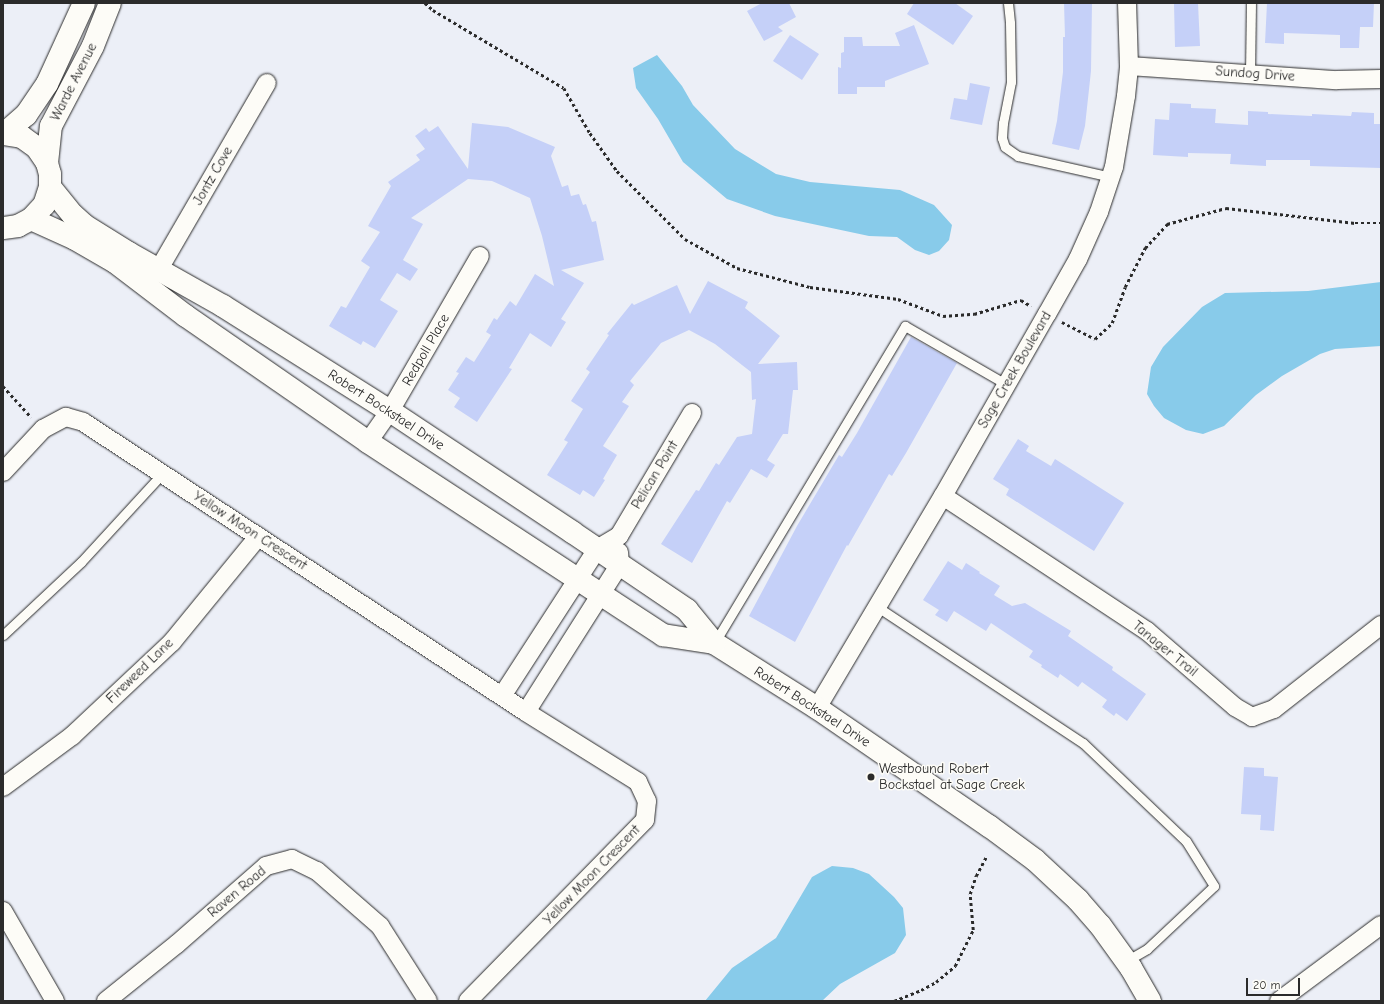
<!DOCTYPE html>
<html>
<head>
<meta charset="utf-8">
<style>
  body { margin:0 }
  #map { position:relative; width:1384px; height:1004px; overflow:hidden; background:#eceff7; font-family:"Comic Neue",sans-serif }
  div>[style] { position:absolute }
  .water>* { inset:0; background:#88cbea }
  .building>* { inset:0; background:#c5d0f8 }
  .path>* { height:2.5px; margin-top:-1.25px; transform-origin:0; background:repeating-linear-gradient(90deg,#2b2b2b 0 3px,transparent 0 6px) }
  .roads { filter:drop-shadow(0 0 1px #2b2b2b) drop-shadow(0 0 1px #2b2b2b) }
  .lane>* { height:9px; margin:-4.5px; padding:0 4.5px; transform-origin:4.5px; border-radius:4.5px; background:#fdfcf7 }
  .street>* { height:18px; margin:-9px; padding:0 9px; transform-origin:9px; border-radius:9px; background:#fdfcf7 }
  .secondary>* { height:22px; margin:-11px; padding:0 11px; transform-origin:11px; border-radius:11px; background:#fdfcf7 }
  .dots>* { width:11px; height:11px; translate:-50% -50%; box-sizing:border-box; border:2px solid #fdfcf7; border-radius:50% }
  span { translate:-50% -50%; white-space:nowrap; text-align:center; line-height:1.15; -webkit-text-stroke:3px #fdfcf7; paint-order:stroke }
  .street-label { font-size:14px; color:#2b2b2b }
  .poi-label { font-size:14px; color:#2b2b2b }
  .left { translate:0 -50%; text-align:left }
  .frame { position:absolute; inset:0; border:4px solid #2b2b2b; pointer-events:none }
  .scale { position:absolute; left:1246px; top:978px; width:54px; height:18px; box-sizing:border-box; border:2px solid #2b2b2b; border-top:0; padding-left:5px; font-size:12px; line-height:14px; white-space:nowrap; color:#2b2b2b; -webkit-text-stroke:3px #fdfcf7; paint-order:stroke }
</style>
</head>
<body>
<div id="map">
  <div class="water">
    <i style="clip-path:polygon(657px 55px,682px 86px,693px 105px,735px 149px,776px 174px,810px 182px,900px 190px,934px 205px,952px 225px,949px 240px,939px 251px,929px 255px,915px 250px,897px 237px,869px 236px,775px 216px,727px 199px,683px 162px,658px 119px,636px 88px,633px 68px)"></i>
    <i style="clip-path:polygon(1381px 282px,1381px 346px,1335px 349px,1320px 354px,1282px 376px,1256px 395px,1224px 426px,1203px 434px,1186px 430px,1164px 418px,1154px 406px,1147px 394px,1151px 367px,1163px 347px,1202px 307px,1225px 293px,1308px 291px)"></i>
    <i style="clip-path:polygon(832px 866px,853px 868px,869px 874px,894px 897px,903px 908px,906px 935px,895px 953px,840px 984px,822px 1001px,705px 1001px,732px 968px,776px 938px,812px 877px)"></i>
  </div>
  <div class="building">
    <i style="clip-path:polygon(762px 3px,789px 3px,796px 17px,778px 27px,783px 31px,764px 41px,747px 11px)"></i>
    <i style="clip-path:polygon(914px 3px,955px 3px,973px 16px,953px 45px,907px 14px)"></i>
    <i style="clip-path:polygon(1064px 3px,1092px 3px,1091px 71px,1085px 126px,1079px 150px,1052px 144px,1057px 121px,1063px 72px,1063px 37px,1065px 37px)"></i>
    <i style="clip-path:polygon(1174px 3px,1198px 3px,1200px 46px,1175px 47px)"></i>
    <i style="clip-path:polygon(1267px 3px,1374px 3px,1373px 27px,1360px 27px,1359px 48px,1340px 48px,1340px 35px,1284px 33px,1284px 44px,1265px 43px)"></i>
    <i style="clip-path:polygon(914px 25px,929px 64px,885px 81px,885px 87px,857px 87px,857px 94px,838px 94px,838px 67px,841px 68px,841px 53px,844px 52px,844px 37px,862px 37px,863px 46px,900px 46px,895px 33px)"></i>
    <i style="clip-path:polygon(790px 35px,819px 54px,802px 80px,773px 61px)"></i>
    <i style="clip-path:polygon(970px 83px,990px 87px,982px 125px,950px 119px,954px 98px,967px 100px)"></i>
    <i style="clip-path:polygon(1170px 103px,1191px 104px,1191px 108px,1216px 109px,1215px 123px,1248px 125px,1248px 111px,1268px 112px,1268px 114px,1312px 116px,1312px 114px,1351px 116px,1352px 112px,1374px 113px,1374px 124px,1381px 124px,1381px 168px,1310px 166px,1310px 160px,1266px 160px,1266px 166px,1230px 164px,1231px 154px,1188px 153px,1188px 157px,1153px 155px,1155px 119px,1169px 120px)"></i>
    <i style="clip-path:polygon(472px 123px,508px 127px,555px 147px,551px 156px,562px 187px,568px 185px,571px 196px,579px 194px,583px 205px,586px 204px,592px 222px,596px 221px,604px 260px,561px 270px,584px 283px,561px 319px,566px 322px,551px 347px,530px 333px,509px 368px,512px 369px,477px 422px,454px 407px,460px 398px,448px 390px,459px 373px,456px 372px,466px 357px,474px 362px,491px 335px,486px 332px,494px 318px,497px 320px,510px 301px,516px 306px,535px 274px,554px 286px,542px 236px,530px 198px,492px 181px,468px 179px,411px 218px,423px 224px,403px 260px,418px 269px,410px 281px,397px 273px,380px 300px,398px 311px,375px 348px,363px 341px,361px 345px,329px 326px,341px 306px,346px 308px,370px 267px,361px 261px,380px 232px,368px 226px,391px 186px,388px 182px,420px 160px,416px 155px,425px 149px,415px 136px,426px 128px,429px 132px,438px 126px,468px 169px)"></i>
    <i style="clip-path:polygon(708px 281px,748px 302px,745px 308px,780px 336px,758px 364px,797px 362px,798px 390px,793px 390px,788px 434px,783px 434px,767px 460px,775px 465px,767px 478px,751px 469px,730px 503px,727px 501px,692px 563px,661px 544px,696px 490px,699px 491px,716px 463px,719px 465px,737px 437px,752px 434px,756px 399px,752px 400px,751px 372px,715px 344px,689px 330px,661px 343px,630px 381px,634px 385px,622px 402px,629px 406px,603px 446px,617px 455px,603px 479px,605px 480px,594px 497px,583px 490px,580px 495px,547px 475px,568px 442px,564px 440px,583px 409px,571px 401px,590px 372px,586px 369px,609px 335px,607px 334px,632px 303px,634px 305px,677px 285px,690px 314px)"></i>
    <i style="clip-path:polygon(911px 337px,957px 363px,906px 453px,892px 476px,889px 474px,848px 546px,847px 545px,795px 642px,749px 616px,797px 526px,839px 455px,842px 457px,857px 433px)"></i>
    <i style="clip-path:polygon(1018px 439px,1029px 446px,1026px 451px,1051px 466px,1055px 459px,1124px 503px,1094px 551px,1006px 495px,1009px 489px,993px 479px)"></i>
    <i style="clip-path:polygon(948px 561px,962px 570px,966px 563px,980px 572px,979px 573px,1000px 586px,994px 595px,1012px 606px,1025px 603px,1071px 631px,1068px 636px,1113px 667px,1112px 670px,1146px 694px,1127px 721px,1116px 713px,1114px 716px,1102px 707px,1107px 700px,1082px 682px,1078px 687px,1060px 674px,1058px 678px,1041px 667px,1042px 665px,1029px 657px,1033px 651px,991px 623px,986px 631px,954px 611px,947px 622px,935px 615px,939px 610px,923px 600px)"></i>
    <i style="clip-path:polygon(1244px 767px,1264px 768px,1264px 776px,1278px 777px,1274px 831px,1260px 830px,1261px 815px,1241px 814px)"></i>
  </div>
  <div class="path">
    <i style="left:425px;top:3px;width:11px;rotate:41deg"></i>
    <i style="left:433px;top:10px;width:152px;rotate:30.8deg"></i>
    <i style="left:564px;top:88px;width:52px;rotate:60deg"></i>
    <i style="left:590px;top:133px;width:47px;rotate:54.6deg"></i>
    <i style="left:617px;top:171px;width:96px;rotate:45deg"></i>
    <i style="left:685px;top:239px;width:60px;rotate:29.1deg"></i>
    <i style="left:737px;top:268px;width:75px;rotate:14.6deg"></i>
    <i style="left:810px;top:287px;width:89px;rotate:7.8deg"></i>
    <i style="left:898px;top:299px;width:48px;rotate:20.7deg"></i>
    <i style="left:943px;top:316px;width:31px;rotate:-4deg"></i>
    <i style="left:974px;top:314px;width:49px;rotate:-16.6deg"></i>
    <i style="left:1021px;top:300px;width:12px;rotate:31deg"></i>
    <i style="left:1062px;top:322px;width:37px;rotate:27deg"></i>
    <i style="left:1095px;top:339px;width:23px;rotate:-43deg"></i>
    <i style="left:1112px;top:323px;width:38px;rotate:-70deg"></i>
    <i style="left:1125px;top:287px;width:44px;rotate:-62.9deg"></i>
    <i style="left:1145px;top:248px;width:33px;rotate:-47deg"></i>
    <i style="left:1167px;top:224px;width:61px;rotate:-15.2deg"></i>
    <i style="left:1226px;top:208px;width:130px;rotate:6.6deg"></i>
    <i style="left:1355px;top:223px;width:26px"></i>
    <i style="left:3px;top:386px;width:42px;rotate:47.9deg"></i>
    <i style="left:894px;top:1001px;width:29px;rotate:-22deg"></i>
    <i style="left:921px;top:990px;width:17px;rotate:-28deg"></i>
    <i style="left:936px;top:982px;width:25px;rotate:-40deg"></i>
    <i style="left:955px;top:966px;width:40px;rotate:-63.4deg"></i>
    <i style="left:973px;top:930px;width:36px;rotate:-95deg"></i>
    <i style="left:970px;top:894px;width:19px;rotate:-72deg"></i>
    <i style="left:976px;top:876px;width:21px;rotate:-62deg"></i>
  </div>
  <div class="roads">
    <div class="lane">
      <i style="left:1008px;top:3px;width:20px;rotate:84deg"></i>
      <i style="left:1010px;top:23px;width:59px;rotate:89deg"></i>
      <i style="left:1011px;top:82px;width:42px;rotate:101deg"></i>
      <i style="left:1003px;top:123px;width:15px;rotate:94deg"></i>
      <i style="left:1002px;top:138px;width:9px;rotate:72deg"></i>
      <i style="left:1005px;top:147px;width:16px;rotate:35deg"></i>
      <i style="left:1018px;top:156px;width:95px;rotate:12.7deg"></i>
      <i style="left:1250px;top:74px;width:71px;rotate:-89.2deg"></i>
      <i style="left:876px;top:606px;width:248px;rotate:33.5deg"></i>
      <i style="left:1083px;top:743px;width:142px;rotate:43.6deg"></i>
      <i style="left:1186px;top:841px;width:53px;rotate:58.1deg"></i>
      <i style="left:1214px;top:886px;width:92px;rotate:136.8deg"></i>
      <i style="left:1147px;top:949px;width:24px;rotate:150deg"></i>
      <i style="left:3px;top:635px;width:107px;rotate:-43.1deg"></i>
      <i style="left:81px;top:562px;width:120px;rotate:-47.4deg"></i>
      <i style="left:715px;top:642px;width:369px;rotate:-59deg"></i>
      <i style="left:905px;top:326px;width:116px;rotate:29.9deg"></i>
    </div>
    <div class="street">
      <i style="left:1129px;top:66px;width:208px;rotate:3.9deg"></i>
      <i style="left:1337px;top:80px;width:44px;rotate:-1.3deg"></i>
      <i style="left:159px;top:269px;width:215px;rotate:-59.9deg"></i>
      <i style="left:368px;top:442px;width:38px;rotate:-55deg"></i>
      <i style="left:390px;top:411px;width:179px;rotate:-59.9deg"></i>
      <i style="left:3px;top:472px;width:59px;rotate:-47.1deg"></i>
      <i style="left:43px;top:429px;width:26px;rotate:-28deg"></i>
      <i style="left:66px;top:417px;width:18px;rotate:16deg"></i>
      <i style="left:83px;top:422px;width:529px;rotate:33.21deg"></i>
      <i style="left:526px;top:712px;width:132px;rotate:32deg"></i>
      <i style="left:638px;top:782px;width:21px;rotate:65deg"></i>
      <i style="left:647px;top:801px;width:19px;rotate:96deg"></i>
      <i style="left:645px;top:820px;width:253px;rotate:134.4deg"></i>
      <i style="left:943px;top:496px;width:245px;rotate:33.5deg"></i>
      <i style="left:1147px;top:631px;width:116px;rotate:40.8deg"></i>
      <i style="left:1235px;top:707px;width:20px;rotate:30deg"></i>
      <i style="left:1252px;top:717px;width:23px;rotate:-20deg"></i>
      <i style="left:1274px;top:709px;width:136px;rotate:-38.1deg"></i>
      <i style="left:502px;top:696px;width:175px;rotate:-57.1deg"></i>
      <i style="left:597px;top:549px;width:26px;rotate:-31deg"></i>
      <i style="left:619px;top:536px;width:143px;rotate:-59.3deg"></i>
      <i style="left:817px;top:708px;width:247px;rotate:-59.3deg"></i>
      <i style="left:943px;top:496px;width:210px;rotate:-60.3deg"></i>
      <i style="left:1047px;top:314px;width:63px;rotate:-60.6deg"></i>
      <i style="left:1078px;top:259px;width:51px;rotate:-65.9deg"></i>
      <i style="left:1099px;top:212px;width:47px;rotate:-71.6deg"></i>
      <i style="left:1114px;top:167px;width:72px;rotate:-80.4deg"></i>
      <i style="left:1126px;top:96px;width:30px;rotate:-84deg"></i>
      <i style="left:1129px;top:66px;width:63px;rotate:-91.8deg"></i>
      <i style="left:526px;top:712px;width:175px;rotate:-57.6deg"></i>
      <i style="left:620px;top:564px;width:12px;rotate:-95deg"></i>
      <i style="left:3px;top:787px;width:86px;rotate:-36.5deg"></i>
      <i style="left:72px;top:736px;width:137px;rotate:-43.2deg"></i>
      <i style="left:172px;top:642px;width:136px;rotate:-50.7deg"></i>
      <i style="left:3px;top:911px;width:104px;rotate:60deg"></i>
      <i style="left:106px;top:1001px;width:91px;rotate:-38.8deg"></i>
      <i style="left:177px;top:944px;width:118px;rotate:-41.2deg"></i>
      <i style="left:266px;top:866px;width:27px;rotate:-15deg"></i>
      <i style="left:292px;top:859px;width:28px;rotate:26deg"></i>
      <i style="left:317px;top:871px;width:84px;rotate:41.1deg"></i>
      <i style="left:380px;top:926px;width:89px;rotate:57.4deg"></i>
      <i style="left:1279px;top:1001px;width:127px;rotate:-36.7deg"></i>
    </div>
    <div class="secondary">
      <i style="left:5px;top:133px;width:28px;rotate:-41deg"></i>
      <i style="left:26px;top:115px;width:37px;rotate:-56deg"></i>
      <i style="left:47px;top:84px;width:89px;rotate:-65.4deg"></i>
      <i style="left:3px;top:134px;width:19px;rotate:9deg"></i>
      <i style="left:22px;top:137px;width:19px;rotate:36deg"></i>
      <i style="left:37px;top:148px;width:18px;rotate:56deg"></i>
      <i style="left:47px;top:163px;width:11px;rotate:75deg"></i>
      <i style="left:50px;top:174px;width:13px;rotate:90deg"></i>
      <i style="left:50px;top:187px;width:19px;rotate:108deg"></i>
      <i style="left:44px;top:205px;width:19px;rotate:133deg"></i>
      <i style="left:31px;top:219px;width:15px;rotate:152deg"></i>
      <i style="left:18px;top:226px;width:15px;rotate:172deg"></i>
      <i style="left:47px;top:163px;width:37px;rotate:-84deg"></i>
      <i style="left:51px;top:126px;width:90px;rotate:-62.3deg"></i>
      <i style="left:93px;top:46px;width:46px;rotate:-68.4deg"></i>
      <i style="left:50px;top:187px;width:36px;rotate:51deg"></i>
      <i style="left:73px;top:215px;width:15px;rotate:42deg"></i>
      <i style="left:84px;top:225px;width:53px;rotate:31.9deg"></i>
      <i style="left:129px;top:253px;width:108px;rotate:29.4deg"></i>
      <i style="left:223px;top:306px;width:197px;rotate:32.2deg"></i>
      <i style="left:390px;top:411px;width:219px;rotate:33.6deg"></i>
      <i style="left:572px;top:532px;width:139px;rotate:34.1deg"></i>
      <i style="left:687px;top:610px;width:43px;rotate:50.7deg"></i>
      <i style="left:714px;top:643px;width:122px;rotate:32.3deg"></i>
      <i style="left:817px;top:708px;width:209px;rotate:34.5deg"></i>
      <i style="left:989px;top:826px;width:57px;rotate:36.5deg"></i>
      <i style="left:1035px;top:860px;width:59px;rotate:42.9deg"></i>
      <i style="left:1078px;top:900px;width:33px;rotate:49deg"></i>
      <i style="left:1100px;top:925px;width:53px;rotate:54.2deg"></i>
      <i style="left:1131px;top:968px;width:38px;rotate:60deg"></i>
      <i style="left:31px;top:219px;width:48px;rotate:24.4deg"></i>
      <i style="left:75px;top:239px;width:46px;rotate:29.9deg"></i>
      <i style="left:115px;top:262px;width:89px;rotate:37.3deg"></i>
      <i style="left:186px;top:316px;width:221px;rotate:34.7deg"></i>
      <i style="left:368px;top:442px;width:353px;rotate:33.2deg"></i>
      <i style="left:663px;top:635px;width:52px;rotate:8.9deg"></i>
    </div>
  </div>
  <div class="dots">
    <i style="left:871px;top:777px;background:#2b2b2b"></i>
  </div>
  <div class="street-label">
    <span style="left:1255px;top:74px;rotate:4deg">Sundog Drive</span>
    <span style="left:74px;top:82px;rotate:-63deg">Warde Avenue</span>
    <span style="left:213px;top:176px;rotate:-60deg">Jontz Cove</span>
    <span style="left:426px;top:350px;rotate:-60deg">Redpoll Place</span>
    <span style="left:1015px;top:370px;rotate:-60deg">Sage Creek Boulevard</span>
    <span style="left:386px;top:410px;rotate:33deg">Robert Bockstael Drive</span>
    <span style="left:655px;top:475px;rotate:-59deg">Pelican Point</span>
    <span style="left:250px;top:531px;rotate:33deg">Yellow Moon Crescent</span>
    <span style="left:1165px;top:649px;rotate:39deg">Tanager Trail</span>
    <span style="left:140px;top:671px;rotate:-44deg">Fireweed Lane</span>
    <span style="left:812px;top:707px;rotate:33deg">Robert Bockstael Drive</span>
    <span style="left:592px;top:875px;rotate:-46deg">Yellow Moon Crescent</span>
    <span style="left:237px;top:892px;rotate:-40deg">Raven Road</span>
  </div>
  <div class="poi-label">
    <span class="left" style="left:879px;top:777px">Westbound Robert<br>Bockstael at Sage Creek</span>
  </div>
  <div class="frame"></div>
  <div class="scale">20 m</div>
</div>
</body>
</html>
